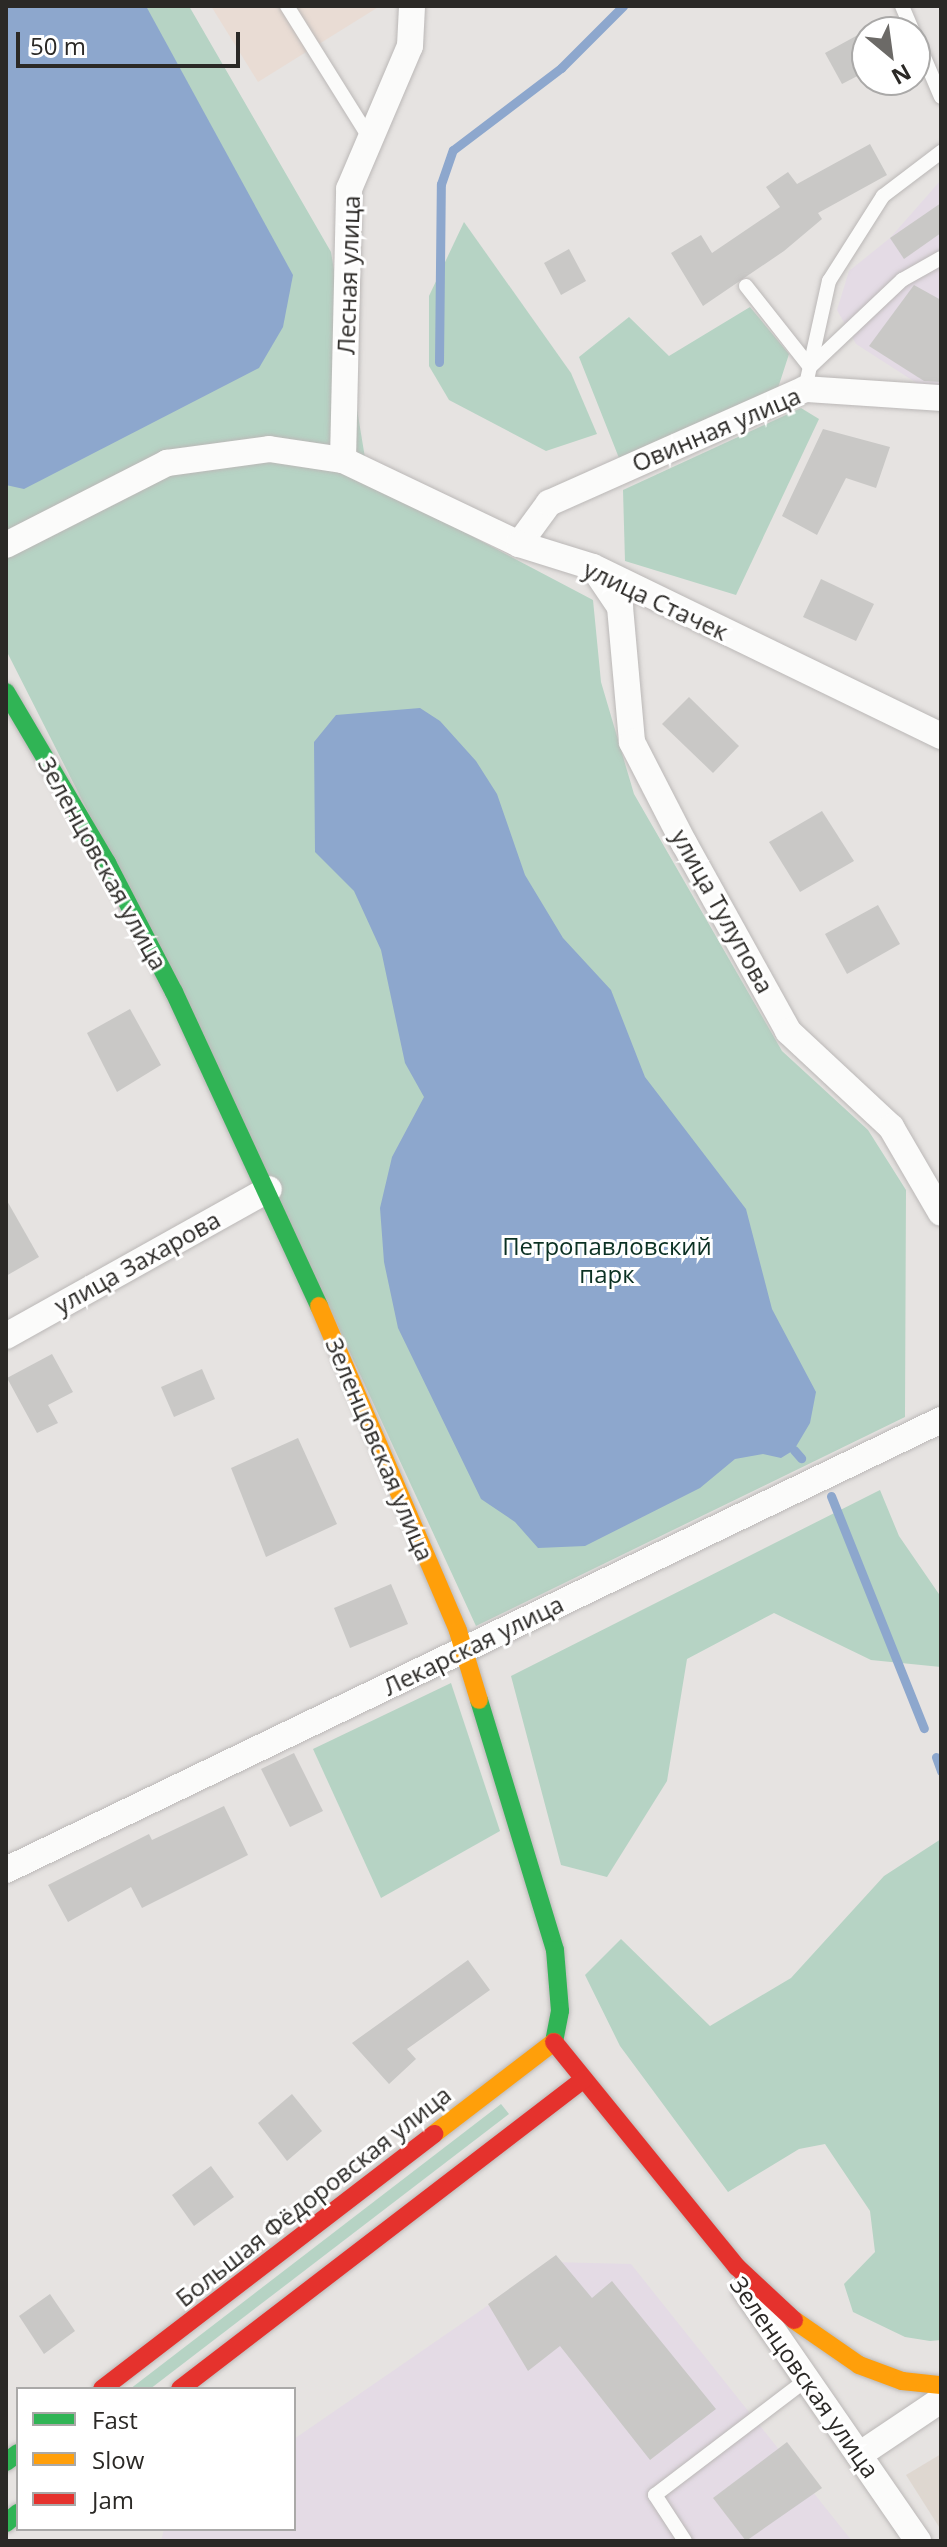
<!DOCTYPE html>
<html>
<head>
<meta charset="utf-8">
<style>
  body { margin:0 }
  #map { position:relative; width:947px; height:2547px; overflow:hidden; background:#e6e3e1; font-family:"Open Sans",sans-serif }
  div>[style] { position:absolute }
  .built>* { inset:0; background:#ded7d0 }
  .industrial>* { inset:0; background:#e4dbe5 }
  .education>* { inset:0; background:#e9dcd4 }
  .green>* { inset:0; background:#b6d3c4 }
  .water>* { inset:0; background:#8da7cd }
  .stream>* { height:9px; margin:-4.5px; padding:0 4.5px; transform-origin:4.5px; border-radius:4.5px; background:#8da7cd }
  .building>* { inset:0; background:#c9c8c6 }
  .roads { filter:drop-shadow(0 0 2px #bbb8b7) drop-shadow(0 0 2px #bbb8b7) }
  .lane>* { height:14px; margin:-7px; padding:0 7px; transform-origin:7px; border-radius:7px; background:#fbfbfa }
  .street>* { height:26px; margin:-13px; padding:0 13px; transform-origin:13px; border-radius:13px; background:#fbfbfa }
  .fast>* { height:18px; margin:-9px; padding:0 9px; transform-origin:9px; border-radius:9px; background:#30b455 }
  .slow>* { height:18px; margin:-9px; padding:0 9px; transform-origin:9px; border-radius:9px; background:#ff9f0a }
  .jam>* { height:18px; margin:-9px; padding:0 9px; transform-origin:9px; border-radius:9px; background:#e5322d }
  span { translate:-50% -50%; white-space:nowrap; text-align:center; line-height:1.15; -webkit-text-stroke:6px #fff; paint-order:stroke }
  .street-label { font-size:24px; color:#2b2926 }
  .park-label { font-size:24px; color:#0b3123 }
  .frame { position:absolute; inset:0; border:8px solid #2b2926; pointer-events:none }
  .legend { position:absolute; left:16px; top:2387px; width:280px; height:144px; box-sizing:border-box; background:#fff; border:2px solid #aaa9a8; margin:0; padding:10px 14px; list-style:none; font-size:24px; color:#2b2926 }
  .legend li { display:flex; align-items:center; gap:16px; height:40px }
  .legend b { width:40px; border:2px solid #aaa9a8 }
  .north { position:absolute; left:851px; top:16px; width:80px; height:80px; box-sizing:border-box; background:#fff; border:2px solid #aaa9a8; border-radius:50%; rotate:151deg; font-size:22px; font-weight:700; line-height:32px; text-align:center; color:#2b2926 }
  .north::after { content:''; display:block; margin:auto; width:28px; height:36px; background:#6c6a67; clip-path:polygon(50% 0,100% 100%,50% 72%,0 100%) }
  .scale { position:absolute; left:16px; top:32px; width:224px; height:36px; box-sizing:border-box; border:4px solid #2b2926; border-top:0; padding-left:10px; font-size:24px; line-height:28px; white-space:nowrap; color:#2b2926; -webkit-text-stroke:6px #fff; paint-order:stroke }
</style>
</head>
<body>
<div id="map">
  <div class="built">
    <i style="clip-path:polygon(941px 2454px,941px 2530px,906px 2475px)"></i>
  </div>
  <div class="industrial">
    <i style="clip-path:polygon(941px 180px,941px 389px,926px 389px,856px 344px,837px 310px,849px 271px,890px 238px)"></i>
    <i style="clip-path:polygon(551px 2262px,631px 2264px,852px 2541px,161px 2541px,164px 2529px,294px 2529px,294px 2439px)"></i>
  </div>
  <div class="education">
    <i style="clip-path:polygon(211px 6px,380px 6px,258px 82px)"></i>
  </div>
  <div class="green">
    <i style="clip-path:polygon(6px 6px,189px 6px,331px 252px,369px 482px,593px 600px,601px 682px,634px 794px,782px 1051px,868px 1130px,906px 1190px,905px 1417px,476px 1626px,228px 1088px,6px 650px)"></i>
    <i style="clip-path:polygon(464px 222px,571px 373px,597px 434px,546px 451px,449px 400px,429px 366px,429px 296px)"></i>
    <i style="clip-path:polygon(750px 307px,789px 354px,778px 388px,619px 458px,579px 357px,629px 317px,669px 356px)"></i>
    <i style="clip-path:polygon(801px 408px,819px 419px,736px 595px,625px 561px,623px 490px)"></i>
    <i style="clip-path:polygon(880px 1490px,899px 1536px,941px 1597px,941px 1667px,871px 1660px,774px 1613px,687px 1659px,667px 1781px,607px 1877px,561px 1865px,511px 1676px)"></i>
    <i style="clip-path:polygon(451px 1683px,500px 1831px,381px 1898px,313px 1749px)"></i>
    <i style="clip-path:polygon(941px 1839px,941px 2340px,930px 2341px,905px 2337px,853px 2312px,844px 2284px,875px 2252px,870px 2211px,825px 2144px,799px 2149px,728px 2192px,620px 2046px,585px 1975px,621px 1939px,710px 2026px,791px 1978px,884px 1876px)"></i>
    <i style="clip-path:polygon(501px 2104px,509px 2114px,150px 2389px,130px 2389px)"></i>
  </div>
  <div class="water">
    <i style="clip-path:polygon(6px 6px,146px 6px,293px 275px,283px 327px,259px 368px,24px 489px,6px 485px)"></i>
    <i style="clip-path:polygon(420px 708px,440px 721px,476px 761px,497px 794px,525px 875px,563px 938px,611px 990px,645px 1077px,746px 1209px,772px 1309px,816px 1392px,810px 1423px,794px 1450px,781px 1458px,763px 1454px,735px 1459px,700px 1488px,585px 1546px,538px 1548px,515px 1522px,481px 1499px,398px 1328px,384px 1262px,380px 1208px,392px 1157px,424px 1097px,405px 1063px,381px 950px,354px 891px,315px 852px,314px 742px,336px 715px)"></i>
  </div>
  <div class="stream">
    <i style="left:439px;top:362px;width:178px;rotate:-89.4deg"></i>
    <i style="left:441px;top:184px;width:36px;rotate:-71deg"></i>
    <i style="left:453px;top:150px;width:136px;rotate:-37.2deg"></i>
    <i style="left:561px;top:68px;width:88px;rotate:-45deg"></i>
    <i style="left:794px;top:1450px;width:11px;rotate:49deg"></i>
    <i style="left:831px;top:1496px;width:250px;rotate:68.2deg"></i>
    <i style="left:936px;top:1757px;width:15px;rotate:70deg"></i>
  </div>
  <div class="building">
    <i style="clip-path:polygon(867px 30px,867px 71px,842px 84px,825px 53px)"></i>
    <i style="clip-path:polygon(870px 144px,887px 175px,818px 213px,822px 219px,784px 251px,703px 306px,671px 253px,701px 235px,712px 253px,780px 207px,766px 187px,788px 172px,797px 184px)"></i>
    <i style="clip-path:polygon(941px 203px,941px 233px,904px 259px,890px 238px)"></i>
    <i style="clip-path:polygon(569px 249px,586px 281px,561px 295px,544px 263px)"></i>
    <i style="clip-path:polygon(914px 285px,941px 300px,941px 382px,924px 381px,869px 346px)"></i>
    <i style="clip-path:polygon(823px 429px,890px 447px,876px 488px,846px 478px,817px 535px,782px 516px)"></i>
    <i style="clip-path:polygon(821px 579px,874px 604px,856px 641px,803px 617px)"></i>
    <i style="clip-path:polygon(689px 697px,739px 746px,713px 773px,662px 724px)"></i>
    <i style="clip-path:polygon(822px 811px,854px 861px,800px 892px,769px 842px)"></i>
    <i style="clip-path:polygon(878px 905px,900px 944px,847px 974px,825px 934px)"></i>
    <i style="clip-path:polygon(130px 1009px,161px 1065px,117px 1092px,87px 1033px)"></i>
    <i style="clip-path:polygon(6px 1199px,39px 1257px,6px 1276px)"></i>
    <i style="clip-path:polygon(52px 1354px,73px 1392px,48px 1405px,58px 1423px,37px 1433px,7px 1378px)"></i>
    <i style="clip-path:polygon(202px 1369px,215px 1399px,174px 1417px,161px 1387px)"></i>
    <i style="clip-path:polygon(298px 1438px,337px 1524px,266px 1557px,231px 1468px)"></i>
    <i style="clip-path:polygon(391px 1584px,408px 1624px,350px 1648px,334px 1608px)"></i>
    <i style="clip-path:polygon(294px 1753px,323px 1811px,290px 1827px,261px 1769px)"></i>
    <i style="clip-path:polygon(224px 1806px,248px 1855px,142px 1908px,131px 1887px,68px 1922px,48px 1885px,149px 1834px,152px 1840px)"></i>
    <i style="clip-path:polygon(468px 1960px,490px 1990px,407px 2049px,416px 2059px,389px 2084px,352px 2043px)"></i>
    <i style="clip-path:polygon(292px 2094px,322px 2131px,287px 2161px,258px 2123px)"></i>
    <i style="clip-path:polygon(211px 2166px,234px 2197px,194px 2226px,172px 2195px)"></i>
    <i style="clip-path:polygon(556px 2255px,592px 2298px,612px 2281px,716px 2409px,650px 2460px,560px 2346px,528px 2371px,488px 2304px)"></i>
    <i style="clip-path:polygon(50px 2294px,75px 2331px,44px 2354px,19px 2316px)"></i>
    <i style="clip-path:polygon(787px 2442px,822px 2488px,746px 2541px,713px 2498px)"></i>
  </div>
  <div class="roads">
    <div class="lane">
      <i style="left:287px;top:6px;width:157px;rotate:58deg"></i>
      <i style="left:902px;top:6px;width:28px;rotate:67deg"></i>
      <i style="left:915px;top:36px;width:66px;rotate:66.9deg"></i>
      <i style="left:746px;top:286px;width:103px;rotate:51.7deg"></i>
      <i style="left:810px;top:367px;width:127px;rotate:-43.4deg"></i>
      <i style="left:902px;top:280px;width:45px;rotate:-29.4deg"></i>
      <i style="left:805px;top:389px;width:111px;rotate:-77.5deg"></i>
      <i style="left:829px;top:281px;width:101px;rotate:-57.6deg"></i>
      <i style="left:883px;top:196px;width:73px;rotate:-37.2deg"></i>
      <i style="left:685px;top:2541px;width:55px;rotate:-123.1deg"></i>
      <i style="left:655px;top:2495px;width:190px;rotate:-37.3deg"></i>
    </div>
    <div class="street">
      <i style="left:343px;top:460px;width:271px;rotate:-88.7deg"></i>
      <i style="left:349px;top:189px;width:155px;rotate:-66.9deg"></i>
      <i style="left:410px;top:46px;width:40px;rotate:-87.1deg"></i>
      <i style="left:519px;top:544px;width:51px;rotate:-53.8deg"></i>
      <i style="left:549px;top:503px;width:280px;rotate:-24deg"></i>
      <i style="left:805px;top:389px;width:136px;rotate:3.8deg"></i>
      <i style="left:6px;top:545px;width:181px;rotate:-27deg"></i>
      <i style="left:167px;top:463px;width:103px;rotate:-7.8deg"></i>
      <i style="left:269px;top:449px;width:75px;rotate:8.5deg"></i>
      <i style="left:343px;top:460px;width:195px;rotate:25.5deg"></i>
      <i style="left:519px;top:544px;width:77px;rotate:17.3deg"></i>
      <i style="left:593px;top:567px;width:387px;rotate:25.9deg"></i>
      <i style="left:595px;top:570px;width:45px;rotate:56deg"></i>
      <i style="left:620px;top:607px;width:136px;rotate:84.9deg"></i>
      <i style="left:632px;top:742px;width:114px;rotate:62.8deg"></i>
      <i style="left:684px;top:843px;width:215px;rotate:61deg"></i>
      <i style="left:788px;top:1031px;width:141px;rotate:43deg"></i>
      <i style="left:891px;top:1127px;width:99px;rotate:59.8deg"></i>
      <i style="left:6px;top:1336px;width:301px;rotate:-29.2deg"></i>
      <i style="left:6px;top:1870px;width:1038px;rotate:-25.7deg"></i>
      <i style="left:745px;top:2290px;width:305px;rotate:55.4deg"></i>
      <i style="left:859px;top:2455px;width:99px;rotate:-33.9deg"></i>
    </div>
    <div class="fast">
      <i style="left:6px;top:692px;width:199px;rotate:59.4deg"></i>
      <i style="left:107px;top:863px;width:145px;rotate:62.6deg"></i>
      <i style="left:174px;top:992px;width:346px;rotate:65.2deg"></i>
      <i style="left:479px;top:1700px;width:261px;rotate:73.1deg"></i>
      <i style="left:555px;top:1950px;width:61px;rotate:85.3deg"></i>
      <i style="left:560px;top:2011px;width:32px;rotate:101deg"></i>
      <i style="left:6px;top:2462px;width:15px;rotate:-37deg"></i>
      <i style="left:6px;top:2523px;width:16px;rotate:-40deg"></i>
    </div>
    <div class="slow">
      <i style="left:319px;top:1306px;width:353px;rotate:66.8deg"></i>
      <i style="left:458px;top:1631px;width:72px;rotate:73.1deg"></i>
      <i style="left:434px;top:2134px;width:151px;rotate:-37.5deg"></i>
      <i style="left:794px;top:2320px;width:79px;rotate:34.7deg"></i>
      <i style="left:859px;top:2365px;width:46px;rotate:20.4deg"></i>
      <i style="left:902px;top:2381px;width:39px;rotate:6deg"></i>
    </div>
    <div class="jam">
      <i style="left:554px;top:2042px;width:290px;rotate:50.9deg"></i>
      <i style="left:737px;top:2267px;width:78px;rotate:42.9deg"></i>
      <i style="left:102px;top:2389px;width:419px;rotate:-37.5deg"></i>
      <i style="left:180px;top:2389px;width:509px;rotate:-37.5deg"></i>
    </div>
  </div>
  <div class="street-label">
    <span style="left:348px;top:275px;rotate:-88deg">Лесная улица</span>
    <span style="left:716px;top:429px;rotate:-23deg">Овинная улица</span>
    <span style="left:656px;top:600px;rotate:25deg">улица Стачек</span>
    <span style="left:103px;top:863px;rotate:61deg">Зеленцовская улица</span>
    <span style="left:723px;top:911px;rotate:61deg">улица Тулупова</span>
    <span style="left:137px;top:1262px;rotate:-29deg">улица Захарова</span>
    <span style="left:380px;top:1449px;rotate:67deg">Зеленцовская улица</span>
    <span style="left:473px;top:1645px;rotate:-26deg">Лекарская улица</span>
    <span style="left:313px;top:2196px;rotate:-38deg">Большая Фёдоровская улица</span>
    <span style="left:805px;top:2377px;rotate:55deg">Зеленцовская улица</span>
  </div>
  <div class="park-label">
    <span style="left:607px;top:1260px">Петропавловский<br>парк</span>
  </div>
  <div class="frame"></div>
  <ul class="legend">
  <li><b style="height:10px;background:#30b455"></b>Fast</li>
  <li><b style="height:10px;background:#ff9f0a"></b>Slow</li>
  <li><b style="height:10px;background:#e5322d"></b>Jam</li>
  </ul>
  <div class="north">N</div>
  <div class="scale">50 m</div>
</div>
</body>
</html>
